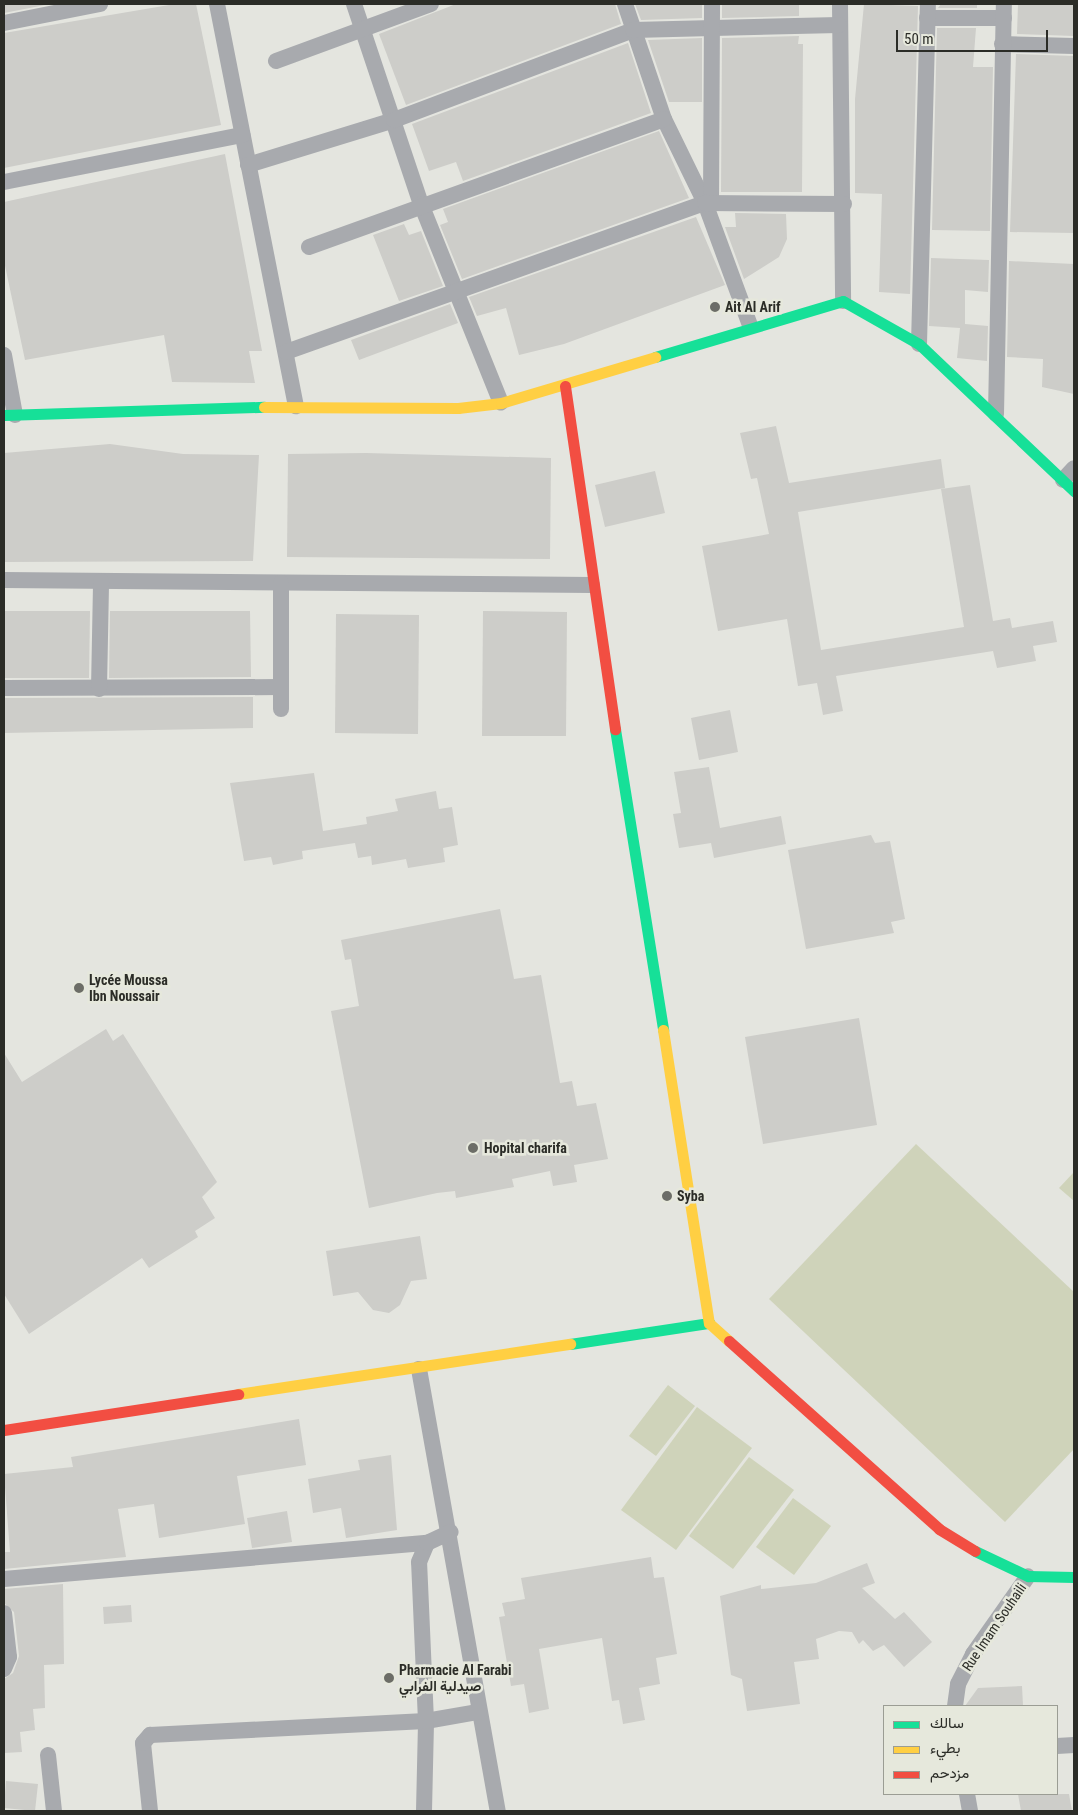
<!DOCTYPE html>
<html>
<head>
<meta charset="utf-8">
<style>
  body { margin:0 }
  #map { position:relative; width:1078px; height:1815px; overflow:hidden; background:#e4e5df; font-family:"Roboto Condensed",Vazirmatn,sans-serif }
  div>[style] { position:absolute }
  .green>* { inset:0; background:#cfd3ba }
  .building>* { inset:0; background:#cdcdc9 }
  .street>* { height:16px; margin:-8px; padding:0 8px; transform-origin:8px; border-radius:8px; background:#a8aaae }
  .fast>* { height:11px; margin:-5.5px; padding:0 5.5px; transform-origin:5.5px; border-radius:5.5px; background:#16e098 }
  .slow>* { height:11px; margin:-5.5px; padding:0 5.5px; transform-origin:5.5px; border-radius:5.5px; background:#ffcf43 }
  .jam>* { height:11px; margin:-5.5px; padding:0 5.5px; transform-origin:5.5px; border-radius:5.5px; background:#f24e42 }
  .dots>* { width:14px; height:14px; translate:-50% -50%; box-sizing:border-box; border:2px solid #e6e8dc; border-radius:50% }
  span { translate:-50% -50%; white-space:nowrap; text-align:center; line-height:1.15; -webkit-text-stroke:5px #e6e8dc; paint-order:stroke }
  .poi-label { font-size:14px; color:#2b2c27; font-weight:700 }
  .left { translate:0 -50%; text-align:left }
  .street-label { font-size:14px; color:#2b2c27 }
  .frame { position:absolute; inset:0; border:5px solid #2b2c27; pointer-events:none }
  .legend { position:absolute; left:883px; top:1705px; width:175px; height:90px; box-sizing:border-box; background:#e6e8dc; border:1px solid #9b9d94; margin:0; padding:6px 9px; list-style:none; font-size:15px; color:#2b2c27 }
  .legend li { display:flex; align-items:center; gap:10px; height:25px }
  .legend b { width:25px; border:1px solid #9b9d94 }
  .scale { position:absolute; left:896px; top:30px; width:152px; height:22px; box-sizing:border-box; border:2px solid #2b2c27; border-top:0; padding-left:6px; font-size:15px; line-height:18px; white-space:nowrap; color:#2b2c27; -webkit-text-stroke:4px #e6e8dc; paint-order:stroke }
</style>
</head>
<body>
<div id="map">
  <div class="green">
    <i style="clip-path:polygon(916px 1144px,1074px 1292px,1074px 1449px,1005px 1522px,769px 1299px)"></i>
    <i style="clip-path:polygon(1074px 1172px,1074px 1201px,1059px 1188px)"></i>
    <i style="clip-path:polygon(668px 1385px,695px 1406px,656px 1456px,629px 1436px)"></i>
    <i style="clip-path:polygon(697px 1407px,752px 1448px,676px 1550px,621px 1510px)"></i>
    <i style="clip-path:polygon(749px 1457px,794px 1490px,733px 1569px,689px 1536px)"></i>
    <i style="clip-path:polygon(793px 1498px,831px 1526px,794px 1575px,756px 1547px)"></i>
  </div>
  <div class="building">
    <i style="clip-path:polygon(4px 4px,50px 4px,4px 13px)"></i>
    <i style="clip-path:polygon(175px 4px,196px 4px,221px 125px,4px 168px,4px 33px)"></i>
    <i style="clip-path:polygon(456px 4px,615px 4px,621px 24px,406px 105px,379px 34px)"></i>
    <i style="clip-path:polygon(635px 4px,702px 4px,702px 18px,641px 20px)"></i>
    <i style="clip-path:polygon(722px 4px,799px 4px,799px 16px,722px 18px)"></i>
    <i style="clip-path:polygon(864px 4px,918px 6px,910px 294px,879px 292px,882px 194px,855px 193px,855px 99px)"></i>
    <i style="clip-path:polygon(941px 4px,977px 4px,977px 8px,938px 8px)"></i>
    <i style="clip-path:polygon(1018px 4px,1074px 4px,1074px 36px,1017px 34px)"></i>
    <i style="clip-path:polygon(937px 28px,976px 28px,973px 67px,993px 67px,990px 231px,932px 230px)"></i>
    <i style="clip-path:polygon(799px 36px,798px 44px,803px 44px,802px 192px,721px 192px,722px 38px)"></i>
    <i style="clip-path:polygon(702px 38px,702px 102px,669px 102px,648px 40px)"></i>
    <i style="clip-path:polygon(628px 43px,651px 113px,463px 181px,456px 162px,429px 171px,412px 124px)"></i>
    <i style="clip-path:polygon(1016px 54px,1074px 56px,1074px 233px,1010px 232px)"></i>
    <i style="clip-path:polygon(659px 131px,689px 198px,462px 279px,440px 225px,448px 222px,443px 209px)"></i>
    <i style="clip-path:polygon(225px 154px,262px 351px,249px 351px,255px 383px,172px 382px,164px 335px,25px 360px,4px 261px,4px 202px)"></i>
    <i style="clip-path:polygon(735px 213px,786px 214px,787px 239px,779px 257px,744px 279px,725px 227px,736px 227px)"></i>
    <i style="clip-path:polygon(696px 217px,725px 285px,564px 344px,519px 355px,506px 308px,477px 316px,469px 297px)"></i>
    <i style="clip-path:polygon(404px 224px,409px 235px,421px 231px,443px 286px,399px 301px,373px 235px)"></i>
    <i style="clip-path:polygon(931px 258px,989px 260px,988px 292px,965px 290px,965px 324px,988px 326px,987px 361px,957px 358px,960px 328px,929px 326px)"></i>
    <i style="clip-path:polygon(1009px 261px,1074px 264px,1074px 394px,1042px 387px,1043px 359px,1007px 357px)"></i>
    <i style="clip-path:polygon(450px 304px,458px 323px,359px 360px,351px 340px)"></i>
    <i style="clip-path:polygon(776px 426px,789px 483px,941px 459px,945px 488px,798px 512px,821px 650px,964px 627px,941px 489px,970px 485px,993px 621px,1010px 618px,1012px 628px,1053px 621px,1057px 642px,1033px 646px,1036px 661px,997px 668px,993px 651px,836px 676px,843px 711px,823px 715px,817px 683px,798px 686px,787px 619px,718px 631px,702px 546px,769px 534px,757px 478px,751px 479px,740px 433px)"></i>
    <i style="clip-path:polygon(110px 444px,183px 454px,259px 455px,253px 561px,4px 562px,4px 453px)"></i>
    <i style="clip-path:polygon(366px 453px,551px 458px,550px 559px,287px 557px,288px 454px)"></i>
    <i style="clip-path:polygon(655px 471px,665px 513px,605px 527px,595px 485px)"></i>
    <i style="clip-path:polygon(4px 611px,90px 611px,89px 678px,4px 678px)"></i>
    <i style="clip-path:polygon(110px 611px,250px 611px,251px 677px,109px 678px)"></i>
    <i style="clip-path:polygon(483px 611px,567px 612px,566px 736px,482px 736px)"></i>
    <i style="clip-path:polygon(336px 614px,419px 615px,418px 734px,335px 733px)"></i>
    <i style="clip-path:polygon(253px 697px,253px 728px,4px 733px,4px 698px)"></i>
    <i style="clip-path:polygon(730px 710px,738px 752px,699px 760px,691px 718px)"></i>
    <i style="clip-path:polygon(709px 767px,720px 828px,781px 816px,786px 844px,714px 858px,711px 843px,679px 848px,673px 814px,681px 813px,674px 772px)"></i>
    <i style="clip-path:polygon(314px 773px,323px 831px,367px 824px,366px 817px,398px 811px,395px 799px,436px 791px,439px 809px,452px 807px,458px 845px,443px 848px,445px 862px,408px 868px,406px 859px,372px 865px,371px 856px,358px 858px,355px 843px,302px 851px,303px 859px,273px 865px,271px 857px,244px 861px,230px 783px)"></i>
    <i style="clip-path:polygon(871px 835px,875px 843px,890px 841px,905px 919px,891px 922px,894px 933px,806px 949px,788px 850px)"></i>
    <i style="clip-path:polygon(500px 909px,514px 979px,541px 975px,560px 1083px,572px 1081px,577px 1106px,596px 1103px,608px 1159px,574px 1165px,577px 1182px,553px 1186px,550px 1171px,512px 1179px,514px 1187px,456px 1198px,455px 1191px,437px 1193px,369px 1208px,331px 1011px,359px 1006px,351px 959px,345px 960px,341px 940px)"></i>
    <i style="clip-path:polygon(859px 1018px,877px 1125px,763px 1144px,745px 1037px)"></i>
    <i style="clip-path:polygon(106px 1029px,113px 1041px,123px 1034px,217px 1182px,202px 1197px,215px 1218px,195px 1231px,198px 1237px,149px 1268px,142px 1258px,29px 1334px,4px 1294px,4px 1053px,22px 1082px)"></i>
    <i style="clip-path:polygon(420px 1236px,427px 1279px,411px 1281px,400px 1305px,389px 1313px,373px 1310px,358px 1292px,333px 1296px,326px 1251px)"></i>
    <i style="clip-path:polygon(299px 1419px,306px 1465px,237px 1476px,245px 1524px,159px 1538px,154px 1504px,118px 1509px,126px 1557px,4px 1569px,4px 1552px,10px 1552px,4px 1474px,73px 1467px,71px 1457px)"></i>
    <i style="clip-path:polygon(391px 1455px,397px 1530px,346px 1538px,341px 1508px,313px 1513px,308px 1479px,360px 1470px,358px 1460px)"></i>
    <i style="clip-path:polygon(287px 1511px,292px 1542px,252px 1548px,247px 1518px)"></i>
    <i style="clip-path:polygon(651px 1557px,654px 1578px,664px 1577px,677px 1654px,656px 1658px,660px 1684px,639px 1688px,645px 1720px,623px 1724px,619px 1700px,612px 1701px,602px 1638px,539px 1649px,549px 1709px,529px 1713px,524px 1684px,511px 1686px,499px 1617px,505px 1616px,502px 1603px,525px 1599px,521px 1578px)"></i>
    <i style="clip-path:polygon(867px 1563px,875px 1583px,862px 1588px,895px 1619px,904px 1612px,932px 1642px,904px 1667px,884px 1645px,873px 1651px,863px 1640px,859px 1644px,852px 1632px,839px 1631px,816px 1639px,819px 1659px,794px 1662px,800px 1704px,747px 1711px,742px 1679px,731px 1675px,720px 1596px,761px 1585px,761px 1589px,816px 1583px)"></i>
    <i style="clip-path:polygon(63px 1584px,64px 1664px,44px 1665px,45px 1708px,33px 1709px,35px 1730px,20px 1732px,22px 1752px,4px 1753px,4px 1679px,13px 1673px,19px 1656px,14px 1612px,4px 1603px,4px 1589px)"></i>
    <i style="clip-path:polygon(131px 1605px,132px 1622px,104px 1624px,103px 1607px)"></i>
    <i style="clip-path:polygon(1022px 1686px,1023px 1706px,965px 1706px,978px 1688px)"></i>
    <i style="clip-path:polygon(6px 1781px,38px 1784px,35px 1811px,4px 1808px)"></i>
    <i style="clip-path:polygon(1018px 1794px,1069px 1794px,1072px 1811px,1021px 1811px)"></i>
  </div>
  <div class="street">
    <i style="left:217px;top:4px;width:410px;rotate:78.9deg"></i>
    <i style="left:354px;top:4px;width:211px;rotate:71.5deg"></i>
    <i style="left:421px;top:204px;width:214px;rotate:68.1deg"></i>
    <i style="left:625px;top:4px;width:121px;rotate:71.3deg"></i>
    <i style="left:664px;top:119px;width:93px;rotate:64deg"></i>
    <i style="left:705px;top:203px;width:130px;rotate:69.8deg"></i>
    <i style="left:840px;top:4px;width:297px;rotate:89.4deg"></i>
    <i style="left:927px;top:18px;width:77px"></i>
    <i style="left:4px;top:23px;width:98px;rotate:-11.2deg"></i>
    <i style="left:1002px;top:44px;width:72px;rotate:1.6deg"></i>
    <i style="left:276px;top:61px;width:165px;rotate:-20.2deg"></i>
    <i style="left:248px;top:165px;width:153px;rotate:-17.1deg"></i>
    <i style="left:394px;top:120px;width:255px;rotate:-20.6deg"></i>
    <i style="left:633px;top:30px;width:206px;rotate:-1.4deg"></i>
    <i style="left:4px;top:182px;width:243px;rotate:-11.2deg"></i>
    <i style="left:711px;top:203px;width:199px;rotate:-89.7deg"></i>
    <i style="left:309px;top:247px;width:377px;rotate:-19.8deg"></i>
    <i style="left:919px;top:344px;width:340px;rotate:-88.5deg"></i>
    <i style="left:286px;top:352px;width:445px;rotate:-19.6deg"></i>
    <i style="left:705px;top:203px;width:139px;rotate:0.4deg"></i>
    <i style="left:4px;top:355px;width:61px;rotate:79.6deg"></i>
    <i style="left:996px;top:414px;width:410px;rotate:-88.9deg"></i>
    <i style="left:1063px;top:480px;width:16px;rotate:-47deg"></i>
    <i style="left:4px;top:580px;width:588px;rotate:0.49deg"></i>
    <i style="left:4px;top:688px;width:277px;rotate:-0.2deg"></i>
    <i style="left:99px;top:689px;width:108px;rotate:-88.9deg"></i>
    <i style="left:281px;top:709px;width:126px;rotate:-90deg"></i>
    <i style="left:419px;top:1369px;width:449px;rotate:79.9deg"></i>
    <i style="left:4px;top:1579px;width:425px;rotate:-4.9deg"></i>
    <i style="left:4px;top:1613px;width:44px;rotate:83.5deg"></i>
    <i style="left:9px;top:1657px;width:13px;rotate:113deg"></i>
    <i style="left:955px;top:1706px;width:22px;rotate:-82deg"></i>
    <i style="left:958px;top:1684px;width:34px;rotate:-63deg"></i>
    <i style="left:973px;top:1654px;width:95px;rotate:-54.8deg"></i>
    <i style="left:1057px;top:1746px;width:17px;rotate:-3deg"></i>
    <i style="left:48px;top:1755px;width:56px;rotate:83.9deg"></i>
    <i style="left:967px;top:1794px;width:17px;rotate:80deg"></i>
    <i style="left:150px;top:1811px;width:68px;rotate:-95.9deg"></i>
    <i style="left:143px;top:1743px;width:11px;rotate:-49deg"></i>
    <i style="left:150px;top:1735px;width:276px;rotate:-2.9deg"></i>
    <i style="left:426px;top:1721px;width:53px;rotate:-9.8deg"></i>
    <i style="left:424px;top:1811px;width:90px;rotate:-88.7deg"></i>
    <i style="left:426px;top:1721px;width:159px;rotate:-92.5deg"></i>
    <i style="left:419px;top:1562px;width:21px;rotate:-67deg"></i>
    <i style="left:427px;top:1543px;width:26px;rotate:-25deg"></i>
  </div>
  <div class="fast">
    <i style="left:655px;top:357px;width:196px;rotate:-16.6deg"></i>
    <i style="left:843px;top:301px;width:87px;rotate:29.5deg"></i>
    <i style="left:919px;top:344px;width:214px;rotate:43.5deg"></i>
    <i style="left:4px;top:415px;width:260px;rotate:-1.8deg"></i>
    <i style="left:615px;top:729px;width:305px;rotate:80.9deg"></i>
    <i style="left:570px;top:1344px;width:141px;rotate:-8.6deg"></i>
    <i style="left:975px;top:1551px;width:59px;rotate:25.3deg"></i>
    <i style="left:1028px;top:1576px;width:46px;rotate:1.2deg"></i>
  </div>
  <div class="slow">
    <i style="left:264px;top:407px;width:194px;rotate:0.3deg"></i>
    <i style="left:458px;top:408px;width:43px;rotate:-6.6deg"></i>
    <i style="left:501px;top:403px;width:161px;rotate:-16.6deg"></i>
    <i style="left:663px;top:1030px;width:297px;rotate:81.1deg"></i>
    <i style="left:709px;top:1323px;width:27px;rotate:42deg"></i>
    <i style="left:238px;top:1394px;width:336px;rotate:-8.6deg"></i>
  </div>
  <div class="jam">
    <i style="left:565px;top:386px;width:347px;rotate:81.7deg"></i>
    <i style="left:729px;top:1341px;width:282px;rotate:41.8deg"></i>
    <i style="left:939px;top:1529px;width:42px;rotate:31.4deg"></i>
    <i style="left:4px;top:1430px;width:237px;rotate:-8.7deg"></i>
  </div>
  <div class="dots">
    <i style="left:715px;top:307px;background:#6c6d67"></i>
    <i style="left:79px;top:988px;background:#6c6d67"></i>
    <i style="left:473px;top:1148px;background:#6c6d67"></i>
    <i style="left:667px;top:1196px;background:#6c6d67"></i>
    <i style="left:389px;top:1678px;background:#6c6d67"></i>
  </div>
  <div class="poi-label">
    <span class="left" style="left:725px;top:307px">Ait Al Arif</span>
    <span class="left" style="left:89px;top:988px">Lycée Moussa<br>Ibn Noussair</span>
    <span class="left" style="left:484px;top:1148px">Hopital charifa</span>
    <span class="left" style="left:677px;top:1196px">Syba</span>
    <span class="left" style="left:399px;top:1678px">Pharmacie Al Farabi<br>صيدلية الفرابي</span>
  </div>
  <div class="street-label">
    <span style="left:994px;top:1627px;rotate:-56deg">Rue Imam Souhaili</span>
  </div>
  <div class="frame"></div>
  <ul class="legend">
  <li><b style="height:6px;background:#16e098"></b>سالك</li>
  <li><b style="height:6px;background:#ffcf43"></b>بطيء</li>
  <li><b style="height:6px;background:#f24e42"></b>مزدحم</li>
  </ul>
  <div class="scale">50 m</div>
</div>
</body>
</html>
